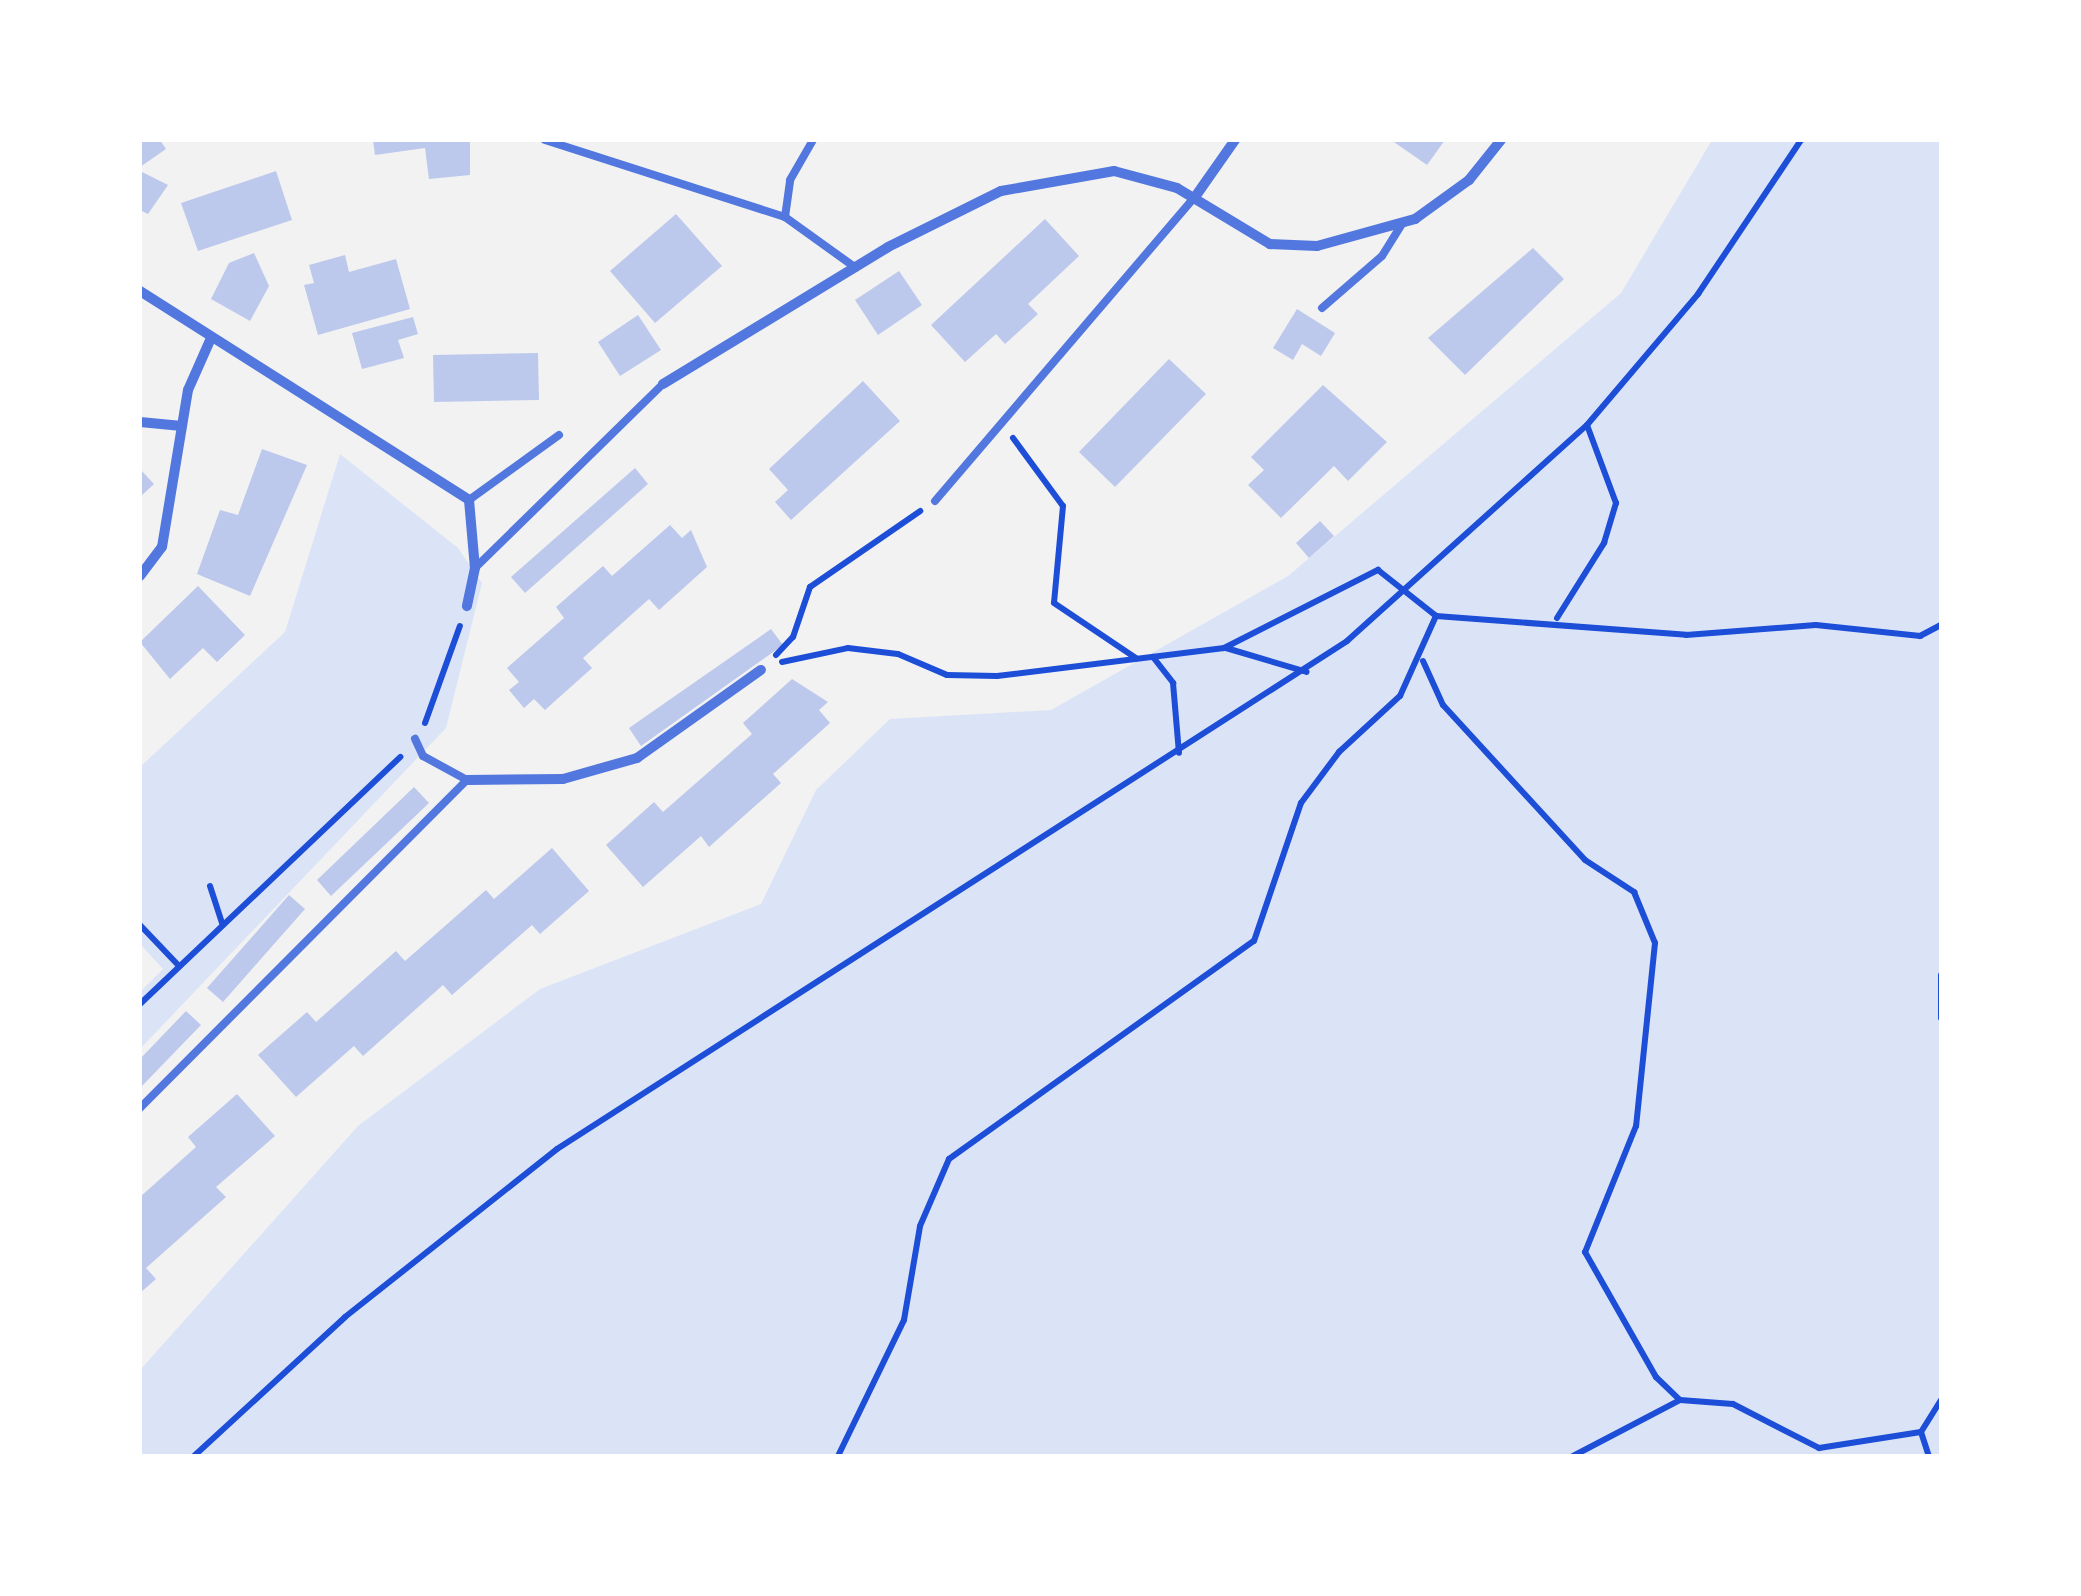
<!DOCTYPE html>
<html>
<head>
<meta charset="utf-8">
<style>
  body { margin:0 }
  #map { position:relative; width:2081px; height:1596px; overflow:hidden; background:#f2f2f2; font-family:Commissioner,sans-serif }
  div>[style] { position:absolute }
  .green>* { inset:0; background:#dbe4f7 }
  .building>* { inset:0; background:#bdc9ec }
  .path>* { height:6px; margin:-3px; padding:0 3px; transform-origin:3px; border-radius:3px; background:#1d4ed8 }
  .service>* { height:8px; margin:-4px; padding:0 4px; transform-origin:4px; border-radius:4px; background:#5277de }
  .minor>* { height:10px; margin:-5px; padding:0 5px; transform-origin:5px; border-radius:5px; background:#5277de }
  span { translate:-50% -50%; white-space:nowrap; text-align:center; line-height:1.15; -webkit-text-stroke:10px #fff; paint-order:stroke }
  .frame { position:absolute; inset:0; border:142px solid #fff; pointer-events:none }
</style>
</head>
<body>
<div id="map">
  <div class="green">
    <i style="clip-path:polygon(1712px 140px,1941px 140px,1941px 1456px,140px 1456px,140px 1370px,358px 1126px,540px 989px,761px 904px,816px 790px,890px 719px,1051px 710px,1288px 576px,1621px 293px)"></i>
    <i style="clip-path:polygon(340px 454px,458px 548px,482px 583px,446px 728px,140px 1049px,140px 992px,163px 969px,140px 944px,140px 767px,285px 632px)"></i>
  </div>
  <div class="building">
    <i style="clip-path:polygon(140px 140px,160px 140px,166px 149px,140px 167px)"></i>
    <i style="clip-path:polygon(373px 140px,470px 140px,470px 175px,429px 179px,425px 148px,375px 155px)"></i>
    <i style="clip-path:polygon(1391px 140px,1445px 140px,1427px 165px)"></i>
    <i style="clip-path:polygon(140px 171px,168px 185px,148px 214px,140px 210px)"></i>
    <i style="clip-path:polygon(276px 171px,292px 220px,198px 251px,181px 203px)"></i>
    <i style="clip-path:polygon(676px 214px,722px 266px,655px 323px,610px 271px)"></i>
    <i style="clip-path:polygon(1045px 219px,1079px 256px,1028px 304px,1038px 314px,1005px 344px,996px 334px,965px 362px,931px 325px)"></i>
    <i style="clip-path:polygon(1533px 248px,1564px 279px,1465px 375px,1428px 338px)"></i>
    <i style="clip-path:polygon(254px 253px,269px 286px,250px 321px,211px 299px,229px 263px)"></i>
    <i style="clip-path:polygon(345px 255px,349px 272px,396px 259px,410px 309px,318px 335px,304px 285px,314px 283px,309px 265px)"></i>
    <i style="clip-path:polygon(899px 271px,922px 305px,878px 335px,855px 300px)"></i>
    <i style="clip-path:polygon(1297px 309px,1335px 333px,1321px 356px,1302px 344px,1293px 360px,1273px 348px)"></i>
    <i style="clip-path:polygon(638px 315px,661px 350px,620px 376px,598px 342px)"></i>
    <i style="clip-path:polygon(413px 317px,418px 334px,398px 340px,404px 358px,362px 369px,352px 333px)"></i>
    <i style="clip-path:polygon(538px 353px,539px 400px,434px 402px,433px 355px)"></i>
    <i style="clip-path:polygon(1169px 359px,1206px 394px,1115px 487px,1079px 452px)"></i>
    <i style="clip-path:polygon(863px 381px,900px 421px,791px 520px,775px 502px,788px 490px,769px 469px)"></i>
    <i style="clip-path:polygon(1323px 385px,1387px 442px,1348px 481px,1334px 466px,1281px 518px,1248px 485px,1264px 470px,1251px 457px)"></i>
    <i style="clip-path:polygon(262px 449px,307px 465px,250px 596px,197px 574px,220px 510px,238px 515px)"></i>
    <i style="clip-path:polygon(635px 468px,648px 484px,525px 593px,511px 577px)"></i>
    <i style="clip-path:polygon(140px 469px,154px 484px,140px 497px)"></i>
    <i style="clip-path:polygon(1320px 521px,1334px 536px,1309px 558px,1296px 543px)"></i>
    <i style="clip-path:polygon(670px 525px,682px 538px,691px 530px,707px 567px,659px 610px,649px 599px,583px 658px,592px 668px,545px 710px,534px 699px,524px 708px,509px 690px,519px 682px,507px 668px,564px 618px,556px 607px,603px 566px,612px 576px)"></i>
    <i style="clip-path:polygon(198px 586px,245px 635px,217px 662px,203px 648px,170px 679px,140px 642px)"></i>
    <i style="clip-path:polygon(771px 629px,783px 645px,641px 746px,629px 728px)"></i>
    <i style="clip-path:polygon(792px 679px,828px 702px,819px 710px,830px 723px,773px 774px,781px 783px,709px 847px,701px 836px,643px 887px,606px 845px,654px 802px,663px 812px,752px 734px,743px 723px)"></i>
    <i style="clip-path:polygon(414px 787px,429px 803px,331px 896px,317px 880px)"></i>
    <i style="clip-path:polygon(552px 848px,589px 891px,540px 934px,532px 925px,452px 995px,443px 985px,363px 1056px,354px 1046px,296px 1097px,258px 1055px,307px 1012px,316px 1022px,396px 951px,405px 961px,486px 890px,494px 899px)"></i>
    <i style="clip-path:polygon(289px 895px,305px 909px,223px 1002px,207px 988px)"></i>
    <i style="clip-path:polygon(186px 1011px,201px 1025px,140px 1088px,140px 1059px)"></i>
    <i style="clip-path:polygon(237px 1094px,275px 1136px,216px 1187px,226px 1197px,146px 1268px,156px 1279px,140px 1293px,140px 1197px,196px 1147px,188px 1137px)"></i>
  </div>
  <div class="path">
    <i style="left:1013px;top:438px;width:84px;rotate:53.7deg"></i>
    <i style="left:1063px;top:506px;width:97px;rotate:95.3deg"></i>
    <i style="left:1054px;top:603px;width:99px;rotate:33.9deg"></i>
    <i style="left:1557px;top:618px;width:89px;rotate:-57.9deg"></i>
    <i style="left:1604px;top:543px;width:42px;rotate:-73.3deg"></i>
    <i style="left:1616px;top:503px;width:83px;rotate:-110.4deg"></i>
    <i style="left:1226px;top:648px;width:84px;rotate:16.5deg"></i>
    <i style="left:776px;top:655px;width:25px;rotate:-47deg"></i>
    <i style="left:793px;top:637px;width:53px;rotate:-71.2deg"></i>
    <i style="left:810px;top:587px;width:134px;rotate:-34.6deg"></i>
    <i style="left:1153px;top:657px;width:33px;rotate:52deg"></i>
    <i style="left:1173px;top:683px;width:70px;rotate:85.1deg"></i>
    <i style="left:1423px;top:661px;width:48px;rotate:65.6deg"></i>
    <i style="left:1443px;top:705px;width:210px;rotate:47.5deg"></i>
    <i style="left:1585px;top:860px;width:59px;rotate:33.1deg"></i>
    <i style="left:1634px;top:892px;width:55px;rotate:67.6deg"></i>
    <i style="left:1655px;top:943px;width:184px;rotate:95.9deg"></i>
    <i style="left:1636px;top:1126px;width:136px;rotate:112deg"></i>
    <i style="left:1585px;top:1252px;width:144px;rotate:60.4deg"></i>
    <i style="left:1656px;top:1377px;width:33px;rotate:44deg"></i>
    <i style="left:782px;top:662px;width:67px;rotate:-12deg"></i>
    <i style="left:848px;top:648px;width:50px;rotate:6.8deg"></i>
    <i style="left:898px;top:654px;width:53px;rotate:23.2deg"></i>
    <i style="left:947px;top:675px;width:50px;rotate:1.1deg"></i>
    <i style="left:997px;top:676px;width:229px;rotate:-7deg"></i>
    <i style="left:1224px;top:648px;width:173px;rotate:-26.9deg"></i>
    <i style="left:1378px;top:570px;width:74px;rotate:38.4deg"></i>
    <i style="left:1436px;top:616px;width:251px;rotate:4.3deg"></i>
    <i style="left:1686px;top:635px;width:130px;rotate:-4.4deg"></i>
    <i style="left:1816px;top:625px;width:105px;rotate:6deg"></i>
    <i style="left:1920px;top:636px;width:24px;rotate:-28deg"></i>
    <i style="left:425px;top:723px;width:103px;rotate:-70.2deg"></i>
    <i style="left:210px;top:886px;width:39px;rotate:72deg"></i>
    <i style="left:140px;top:925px;width:57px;rotate:46.4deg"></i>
    <i style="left:1941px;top:975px;width:43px;rotate:90deg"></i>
    <i style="left:140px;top:1004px;width:359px;rotate:-43.5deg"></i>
    <i style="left:1921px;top:1432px;width:25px;rotate:72deg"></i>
    <i style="left:194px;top:1456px;width:205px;rotate:-42.6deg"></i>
    <i style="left:345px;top:1317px;width:270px;rotate:-38.4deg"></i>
    <i style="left:557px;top:1149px;width:939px;rotate:-32.74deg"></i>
    <i style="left:1347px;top:641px;width:323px;rotate:-42deg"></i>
    <i style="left:1587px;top:425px;width:172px;rotate:-49.7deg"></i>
    <i style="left:1698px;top:294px;width:185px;rotate:-56.2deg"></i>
    <i style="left:838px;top:1456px;width:151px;rotate:-64.1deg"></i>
    <i style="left:904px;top:1320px;width:95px;rotate:-80.3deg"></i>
    <i style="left:920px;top:1226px;width:73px;rotate:-66.6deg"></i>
    <i style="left:949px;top:1159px;width:375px;rotate:-35.6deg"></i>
    <i style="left:1254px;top:941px;width:146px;rotate:-71.2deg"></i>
    <i style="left:1301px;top:803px;width:64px;rotate:-53.3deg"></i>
    <i style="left:1339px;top:752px;width:83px;rotate:-42.6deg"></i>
    <i style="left:1400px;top:696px;width:88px;rotate:-65.8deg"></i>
    <i style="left:1573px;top:1456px;width:121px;rotate:-27.6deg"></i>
    <i style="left:1680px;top:1400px;width:53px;rotate:4.3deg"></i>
    <i style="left:1733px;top:1404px;width:97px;rotate:27.1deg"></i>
    <i style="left:1819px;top:1448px;width:103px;rotate:-8.9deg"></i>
    <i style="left:1921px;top:1432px;width:38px;rotate:-58deg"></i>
  </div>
  <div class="service">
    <i style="left:545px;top:140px;width:252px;rotate:17.8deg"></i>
    <i style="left:785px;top:217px;width:87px;rotate:35.7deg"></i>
    <i style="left:785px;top:217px;width:37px;rotate:-82deg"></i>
    <i style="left:790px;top:180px;width:46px;rotate:-60.1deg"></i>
    <i style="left:1322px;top:308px;width:79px;rotate:-40.9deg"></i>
    <i style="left:1382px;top:256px;width:36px;rotate:-58deg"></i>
    <i style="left:469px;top:500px;width:111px;rotate:-35.8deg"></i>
    <i style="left:935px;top:501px;width:400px;rotate:-49.5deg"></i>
    <i style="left:475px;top:568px;width:263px;rotate:-44.4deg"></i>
    <i style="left:140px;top:1108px;width:463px;rotate:-45.1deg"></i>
    <i style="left:467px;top:780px;width:50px;rotate:-151.4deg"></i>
    <i style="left:423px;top:756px;width:19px;rotate:-115deg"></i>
  </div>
  <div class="minor">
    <i style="left:1195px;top:197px;width:70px;rotate:-54.9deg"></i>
    <i style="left:140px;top:291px;width:390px;rotate:32.4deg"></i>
    <i style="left:469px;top:500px;width:68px;rotate:85deg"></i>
    <i style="left:475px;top:568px;width:39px;rotate:102deg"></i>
    <i style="left:663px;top:384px;width:263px;rotate:-31.3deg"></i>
    <i style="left:888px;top:247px;width:126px;rotate:-26.4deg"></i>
    <i style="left:1001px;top:191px;width:115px;rotate:-10deg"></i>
    <i style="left:1114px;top:171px;width:65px;rotate:15.1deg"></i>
    <i style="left:1177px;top:188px;width:109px;rotate:31.1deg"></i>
    <i style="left:1270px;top:244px;width:47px;rotate:2.4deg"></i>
    <i style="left:1317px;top:246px;width:102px;rotate:-15.4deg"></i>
    <i style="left:1415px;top:219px;width:67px;rotate:-35.8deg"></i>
    <i style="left:1469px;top:180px;width:51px;rotate:-51.3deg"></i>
    <i style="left:140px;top:422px;width:42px;rotate:5.4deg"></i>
    <i style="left:140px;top:576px;width:36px;rotate:-53deg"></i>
    <i style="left:162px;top:547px;width:159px;rotate:-80.6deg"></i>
    <i style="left:188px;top:390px;width:57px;rotate:-66.1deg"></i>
    <i style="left:467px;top:780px;width:96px;rotate:-0.6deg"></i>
    <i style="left:563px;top:779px;width:77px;rotate:-15.8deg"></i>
    <i style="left:637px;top:758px;width:152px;rotate:-35.4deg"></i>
  </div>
  <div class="frame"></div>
</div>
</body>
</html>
